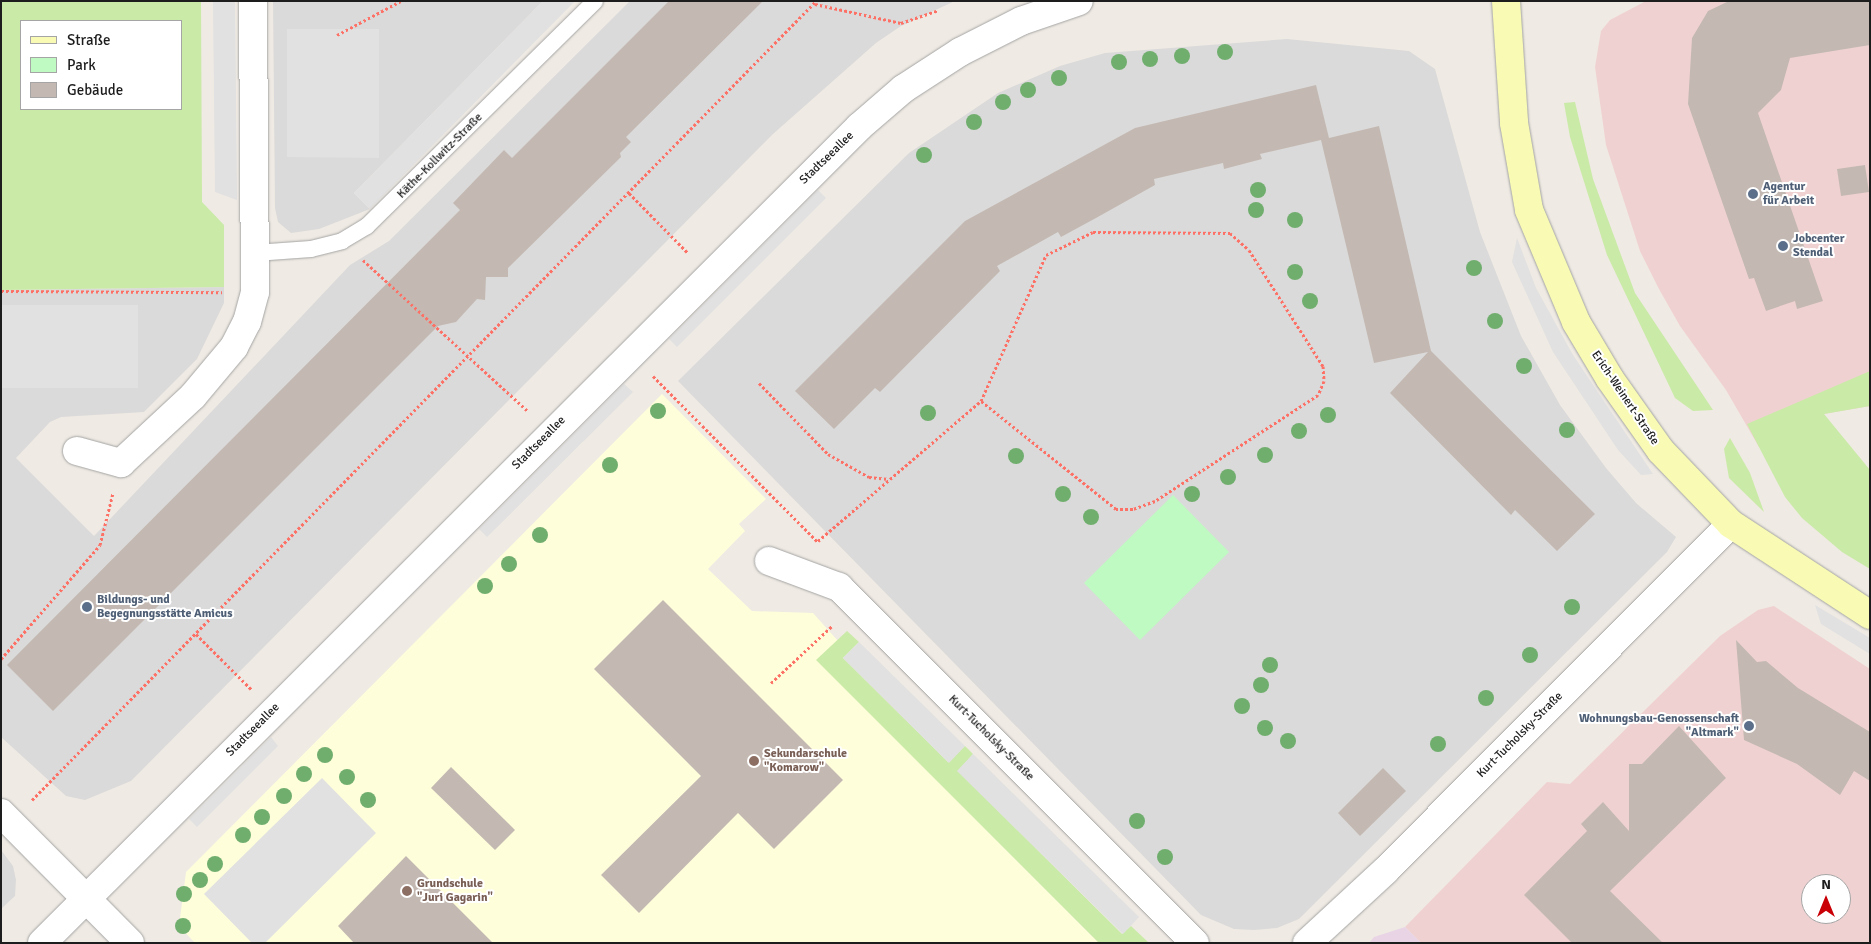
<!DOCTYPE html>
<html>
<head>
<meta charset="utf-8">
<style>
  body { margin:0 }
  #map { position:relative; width:1871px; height:944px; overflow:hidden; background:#efeae3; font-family:Signika,sans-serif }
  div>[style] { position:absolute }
  .residential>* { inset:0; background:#dbdada }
  .commercial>* { inset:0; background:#f0d1d1 }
  .industrial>* { inset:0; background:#e8d4e5 }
  .education>* { inset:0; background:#fffedb }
  .grass>* { inset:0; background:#caeaa7 }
  .park>* { inset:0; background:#befac1 }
  .parking>* { inset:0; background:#e1e1e1 }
  .building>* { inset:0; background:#c3b9b2 }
  .path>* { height:3px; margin-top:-1.5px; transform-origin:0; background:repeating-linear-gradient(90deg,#fd7065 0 2.5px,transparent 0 5px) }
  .roads { filter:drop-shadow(0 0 1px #a4a4a4) drop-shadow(0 0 1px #a4a4a4) }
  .lane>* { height:16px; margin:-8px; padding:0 8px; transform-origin:8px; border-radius:8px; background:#fff }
  .street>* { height:28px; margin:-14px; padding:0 14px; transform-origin:14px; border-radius:14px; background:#fff }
  .secondary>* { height:28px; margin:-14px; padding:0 14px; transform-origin:14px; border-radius:14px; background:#f9fbb4 }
  .trees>* { width:16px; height:16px; margin:-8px; border-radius:50%; background:#70ae6e }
  .dots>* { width:14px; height:14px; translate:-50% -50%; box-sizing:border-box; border:2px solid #fff; border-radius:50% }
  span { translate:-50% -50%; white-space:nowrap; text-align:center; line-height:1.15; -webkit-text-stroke:4px #fff; paint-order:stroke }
  .street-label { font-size:12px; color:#1d1d1d }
  .service-label { font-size:12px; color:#4e5e75; font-weight:700 }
  .left { translate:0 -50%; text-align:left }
  .right { translate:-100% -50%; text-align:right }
  .education-label { font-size:12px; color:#785e54; font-weight:700 }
  .frame { position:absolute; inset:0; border:2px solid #1d1d1d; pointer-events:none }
  .legend { position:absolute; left:20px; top:20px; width:162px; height:90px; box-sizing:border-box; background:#fff; border:1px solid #a5a5a5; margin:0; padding:6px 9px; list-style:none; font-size:15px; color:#1d1d1d }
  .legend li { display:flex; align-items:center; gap:10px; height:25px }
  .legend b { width:25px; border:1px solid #a5a5a5 }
  .north { position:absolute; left:1801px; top:874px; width:50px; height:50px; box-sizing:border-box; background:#fff; border:1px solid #a5a5a5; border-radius:50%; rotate:0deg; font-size:14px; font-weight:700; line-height:20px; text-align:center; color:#1d1d1d }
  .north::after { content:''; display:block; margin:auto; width:18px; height:22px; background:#ca0007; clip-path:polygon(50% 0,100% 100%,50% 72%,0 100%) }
</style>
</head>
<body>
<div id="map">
  <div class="residential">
    <i style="clip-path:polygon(273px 1px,543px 1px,354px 193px,370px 209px,319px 229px,291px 233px,278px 222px,275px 208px)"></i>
    <i style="clip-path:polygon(630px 1px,955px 1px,901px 26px,876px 43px,773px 134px,131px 781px,85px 800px,66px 796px,1px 737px,1px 290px,224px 287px,224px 303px,197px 359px,144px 412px,61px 417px,50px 422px,16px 458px,94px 536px,350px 265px,389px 241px)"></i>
    <i style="clip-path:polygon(1287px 39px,1409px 51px,1435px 69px,1480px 232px,1521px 336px,1560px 405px,1606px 468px,1636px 503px,1676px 537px,1667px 552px,1299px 919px,1277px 928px,1254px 930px,1234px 929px,1201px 915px,678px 381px,909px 153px,998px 93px,1060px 66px,1105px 53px)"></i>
    <i style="clip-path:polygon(1px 850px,13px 866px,16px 880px,15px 896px,1px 909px)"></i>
  </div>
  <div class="commercial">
    <i style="clip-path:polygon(1646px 1px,1870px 1px,1870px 406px,1823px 414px,1759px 447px,1726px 390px,1680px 326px,1659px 289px,1640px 251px,1606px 145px,1595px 67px,1601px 31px,1610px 20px)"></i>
    <i style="clip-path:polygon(evenodd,1774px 606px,1870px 669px,1870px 943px,1421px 943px,1405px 927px,1547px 782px,1570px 784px,1720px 636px,1758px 610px,1774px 606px,1811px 884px,1841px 884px,1841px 914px,1811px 914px,1811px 884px)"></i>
  </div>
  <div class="industrial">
    <i style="clip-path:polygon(1405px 927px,1421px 943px,1369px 943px,1374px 937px)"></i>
  </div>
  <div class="education">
    <i style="clip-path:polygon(662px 394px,766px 499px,739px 524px,745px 531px,708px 569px,752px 611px,813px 613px,838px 641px,817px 660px,1099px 943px,195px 943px,179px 926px,186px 872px)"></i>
  </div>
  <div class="grass">
    <i style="clip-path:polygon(evenodd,1px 1px,201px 1px,202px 202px,224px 225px,224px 287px,1px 290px,1px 1px,21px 21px,181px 21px,181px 109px,21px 109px,21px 21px)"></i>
    <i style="clip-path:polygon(1575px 102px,1593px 179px,1635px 293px,1713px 410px,1693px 411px,1675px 398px,1607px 255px,1570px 137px,1564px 103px)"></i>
    <i style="clip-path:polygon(1870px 371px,1870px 406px,1824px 414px,1870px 470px,1870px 569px,1842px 552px,1802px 518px,1785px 497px,1747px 424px)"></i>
    <i style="clip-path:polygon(1730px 438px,1750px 473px,1764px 512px,1729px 478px,1724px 449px)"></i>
    <i style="clip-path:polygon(847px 631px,859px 642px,843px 658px,948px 762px,965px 746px,973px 754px,958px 771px,1122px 934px,1131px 926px,1149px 943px,1099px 943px,816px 660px)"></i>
  </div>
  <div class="park">
    <i style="clip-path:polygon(1173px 495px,1229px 552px,1140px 640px,1084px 583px)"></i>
  </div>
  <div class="parking">
    <i style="clip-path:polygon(213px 1px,235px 1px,237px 200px,215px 192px)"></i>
    <i style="clip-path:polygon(543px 1px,575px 1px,370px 209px,354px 193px)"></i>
    <i style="clip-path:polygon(287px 29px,379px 29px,379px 158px,287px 157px)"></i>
    <i style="clip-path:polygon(818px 190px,826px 198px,677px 347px,669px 339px)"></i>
    <i style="clip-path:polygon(1517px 238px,1536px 288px,1573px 355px,1653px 474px,1641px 475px,1618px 450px,1553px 352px,1512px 262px)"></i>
    <i style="clip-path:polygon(1px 305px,138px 305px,138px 388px,1px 388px)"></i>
    <i style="clip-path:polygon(624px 384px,633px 392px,487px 537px,479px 529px)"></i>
    <i style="clip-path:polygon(1815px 605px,1870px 638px,1870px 654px,1821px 624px)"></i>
    <i style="clip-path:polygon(859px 642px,965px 746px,949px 763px,843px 658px)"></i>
    <i style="clip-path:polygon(271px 737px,278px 746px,197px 827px,189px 819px)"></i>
    <i style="clip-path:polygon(973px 754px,1139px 917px,1123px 934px,957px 771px)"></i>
    <i style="clip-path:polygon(322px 778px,376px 833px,265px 943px,252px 943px,204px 894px)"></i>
  </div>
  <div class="building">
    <i style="clip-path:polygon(669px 1px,763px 1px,626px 137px,631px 142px,620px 153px,621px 157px,508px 268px,508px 277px,486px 277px,485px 300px,477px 299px,456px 322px,438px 326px,53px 711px,7px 665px,460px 210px,453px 203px,504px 150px,512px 158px)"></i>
    <i style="clip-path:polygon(1729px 1px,1870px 1px,1870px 45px,1790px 58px,1781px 90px,1758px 113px,1823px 301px,1797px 309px,1795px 301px,1766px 311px,1754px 278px,1749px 279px,1688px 104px,1692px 38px,1708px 11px)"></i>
    <i style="clip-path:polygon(1316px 85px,1329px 138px,1379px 126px,1431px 351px,1595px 514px,1557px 551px,1515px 510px,1511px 515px,1390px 393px,1428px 352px,1374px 363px,1321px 140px,1260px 154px,1262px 159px,1224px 169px,1223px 163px,1154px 179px,1155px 185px,1096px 218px,1061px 237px,1058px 232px,997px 266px,1000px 271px,880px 392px,875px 388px,834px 429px,795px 391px,965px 221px,1135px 128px)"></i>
    <i style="clip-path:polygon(1865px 165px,1869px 192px,1841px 196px,1837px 169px)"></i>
    <i style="clip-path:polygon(663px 600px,843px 780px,774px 849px,738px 813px,639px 913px,601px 875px,701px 776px,594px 669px)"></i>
    <i style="clip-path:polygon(1736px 640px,1757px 662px,1766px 661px,1798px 688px,1870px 732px,1870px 781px,1854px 771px,1840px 795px,1797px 764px,1744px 740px)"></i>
    <i style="clip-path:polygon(1679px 726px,1726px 778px,1610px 891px,1663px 943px,1572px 943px,1524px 895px,1587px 831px,1581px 824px,1603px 802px,1629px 831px,1629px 764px,1642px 764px)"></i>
    <i style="clip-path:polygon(451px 767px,515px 830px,495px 850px,431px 788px)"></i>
    <i style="clip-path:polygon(1383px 768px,1406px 791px,1360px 836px,1338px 813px)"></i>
    <i style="clip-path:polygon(406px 856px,493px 943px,354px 943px,338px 926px)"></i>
  </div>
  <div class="path">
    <i style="left:815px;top:4px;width:88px;rotate:12.5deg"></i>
    <i style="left:901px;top:23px;width:39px;rotate:-19deg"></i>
    <i style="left:337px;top:35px;width:72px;rotate:-28deg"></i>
    <i style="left:629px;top:193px;width:84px;rotate:45.5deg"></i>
    <i style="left:363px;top:260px;width:224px;rotate:42.5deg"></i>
    <i style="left:1px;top:291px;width:221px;rotate:0.3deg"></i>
    <i style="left:653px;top:376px;width:234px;rotate:45.2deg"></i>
    <i style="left:759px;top:383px;width:99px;rotate:45.8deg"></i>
    <i style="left:828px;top:454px;width:47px;rotate:29.3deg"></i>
    <i style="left:869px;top:477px;width:20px;rotate:6deg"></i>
    <i style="left:818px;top:541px;width:215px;rotate:-40.7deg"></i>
    <i style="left:981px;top:401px;width:160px;rotate:-66deg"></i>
    <i style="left:1046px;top:255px;width:52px;rotate:-26.1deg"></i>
    <i style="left:1093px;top:232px;width:137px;rotate:0.4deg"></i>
    <i style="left:1230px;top:233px;width:25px;rotate:42deg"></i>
    <i style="left:1249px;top:250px;width:138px;rotate:57.5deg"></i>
    <i style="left:1323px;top:366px;width:15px;rotate:86deg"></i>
    <i style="left:1324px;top:381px;width:15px;rotate:113deg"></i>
    <i style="left:1318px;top:395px;width:194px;rotate:147deg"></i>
    <i style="left:1155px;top:501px;width:23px;rotate:160deg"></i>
    <i style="left:1133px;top:509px;width:17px;rotate:180deg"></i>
    <i style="left:1116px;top:509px;width:173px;rotate:-141.3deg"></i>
    <i style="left:196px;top:634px;width:79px;rotate:45deg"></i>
    <i style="left:1px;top:659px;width:151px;rotate:-49deg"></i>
    <i style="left:100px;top:545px;width:54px;rotate:-76deg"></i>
    <i style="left:771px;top:683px;width:83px;rotate:-43.1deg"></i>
    <i style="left:32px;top:800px;width:1119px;rotate:-45.54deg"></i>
  </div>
  <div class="roads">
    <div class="lane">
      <i style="left:255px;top:253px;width:56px;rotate:-4.1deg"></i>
      <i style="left:311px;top:249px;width:32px;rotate:-14deg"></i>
      <i style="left:342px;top:241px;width:29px;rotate:-31deg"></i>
      <i style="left:367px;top:226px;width:320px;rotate:-44.6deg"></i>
    </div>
    <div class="street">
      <i style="left:77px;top:451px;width:46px;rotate:15.3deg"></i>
      <i style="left:121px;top:463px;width:98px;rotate:-42.9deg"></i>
      <i style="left:193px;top:396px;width:64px;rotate:-50.1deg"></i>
      <i style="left:234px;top:347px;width:28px;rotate:-63deg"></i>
      <i style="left:247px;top:322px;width:31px;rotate:-75deg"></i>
      <i style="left:255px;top:292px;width:291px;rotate:-90.4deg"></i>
      <i style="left:769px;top:561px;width:75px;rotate:20.4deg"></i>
      <i style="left:839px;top:587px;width:503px;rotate:45deg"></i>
      <i style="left:1px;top:813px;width:183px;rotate:45.2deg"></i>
      <i style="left:42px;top:943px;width:1155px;rotate:-44.96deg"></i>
      <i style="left:859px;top:127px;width:58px;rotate:-40.8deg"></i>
      <i style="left:903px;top:89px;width:68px;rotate:-33deg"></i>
      <i style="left:960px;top:52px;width:68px;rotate:-26.9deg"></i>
      <i style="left:1021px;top:21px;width:61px;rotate:-19deg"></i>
      <i style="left:1307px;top:943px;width:106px;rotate:-42.7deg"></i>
      <i style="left:1385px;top:871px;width:490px;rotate:-45.1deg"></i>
    </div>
    <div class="secondary">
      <i style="left:1506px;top:1px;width:122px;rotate:86.2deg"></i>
      <i style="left:1514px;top:123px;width:88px;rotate:80.2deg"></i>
      <i style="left:1529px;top:210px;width:121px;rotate:67.2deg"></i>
      <i style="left:1576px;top:322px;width:66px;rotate:59.2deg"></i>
      <i style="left:1610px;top:379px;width:88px;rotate:54.7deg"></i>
      <i style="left:1661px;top:451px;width:101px;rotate:46.2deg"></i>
      <i style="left:1731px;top:524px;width:166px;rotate:33.2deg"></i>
    </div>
  </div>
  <div class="trees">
    <i style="left:1225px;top:52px"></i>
    <i style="left:1182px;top:56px"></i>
    <i style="left:1150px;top:59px"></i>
    <i style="left:1119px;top:62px"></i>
    <i style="left:1059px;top:78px"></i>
    <i style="left:1028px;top:90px"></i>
    <i style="left:1003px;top:102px"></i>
    <i style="left:974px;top:122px"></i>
    <i style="left:924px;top:155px"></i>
    <i style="left:1258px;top:190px"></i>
    <i style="left:1256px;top:210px"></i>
    <i style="left:1295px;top:220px"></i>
    <i style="left:1474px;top:268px"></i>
    <i style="left:1295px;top:272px"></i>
    <i style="left:1310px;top:301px"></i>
    <i style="left:1495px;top:321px"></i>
    <i style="left:1524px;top:366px"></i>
    <i style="left:658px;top:411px"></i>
    <i style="left:928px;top:413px"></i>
    <i style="left:1328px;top:415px"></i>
    <i style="left:1567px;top:430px"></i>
    <i style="left:1299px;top:431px"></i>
    <i style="left:1265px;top:455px"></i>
    <i style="left:1016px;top:456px"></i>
    <i style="left:610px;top:465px"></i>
    <i style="left:1228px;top:477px"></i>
    <i style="left:1063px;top:494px"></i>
    <i style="left:1192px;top:494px"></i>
    <i style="left:1091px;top:517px"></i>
    <i style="left:540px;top:535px"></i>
    <i style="left:509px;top:564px"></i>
    <i style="left:485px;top:586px"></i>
    <i style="left:1572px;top:607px"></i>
    <i style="left:1530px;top:655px"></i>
    <i style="left:1270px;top:665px"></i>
    <i style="left:1261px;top:685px"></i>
    <i style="left:1486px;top:698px"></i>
    <i style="left:1242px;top:706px"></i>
    <i style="left:1265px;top:728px"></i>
    <i style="left:1288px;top:741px"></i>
    <i style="left:1438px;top:744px"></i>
    <i style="left:325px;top:755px"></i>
    <i style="left:304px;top:774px"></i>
    <i style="left:347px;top:777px"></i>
    <i style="left:284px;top:796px"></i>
    <i style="left:368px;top:800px"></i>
    <i style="left:262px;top:817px"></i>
    <i style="left:1137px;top:821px"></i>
    <i style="left:243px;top:835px"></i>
    <i style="left:1165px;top:857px"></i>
    <i style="left:215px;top:864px"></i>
    <i style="left:200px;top:880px"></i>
    <i style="left:184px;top:894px"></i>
    <i style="left:183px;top:926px"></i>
  </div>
  <div class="dots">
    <i style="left:1753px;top:194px;background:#5c6f8a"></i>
    <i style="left:1783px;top:246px;background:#5c6f8a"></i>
    <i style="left:87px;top:607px;background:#5c6f8a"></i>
    <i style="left:1749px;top:726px;background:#5c6f8a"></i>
    <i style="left:754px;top:761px;background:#8d6e63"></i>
    <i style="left:407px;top:891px;background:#8d6e63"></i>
  </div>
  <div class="street-label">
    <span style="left:440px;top:156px;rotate:-45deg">Käthe-Kollwitz-Straße</span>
    <span style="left:827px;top:158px;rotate:-44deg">Stadtseeallee</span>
    <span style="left:1625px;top:398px;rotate:56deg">Erich-Weinert-Straße</span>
    <span style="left:539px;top:443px;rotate:-45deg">Stadtseeallee</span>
    <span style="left:253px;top:730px;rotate:-45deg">Stadtseeallee</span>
    <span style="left:1520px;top:735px;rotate:-45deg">Kurt-Tucholsky-Straße</span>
    <span style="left:991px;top:738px;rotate:45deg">Kurt-Tucholsky-Straße</span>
  </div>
  <div class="service-label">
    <span class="left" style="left:1763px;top:194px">Agentur<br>für Arbeit</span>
    <span class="left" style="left:1793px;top:246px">Jobcenter<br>Stendal</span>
    <span class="left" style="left:97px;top:607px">Bildungs- und<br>Begegnungsstätte Amicus</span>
    <span class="right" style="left:1739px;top:726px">Wohnungsbau-Genossenschaft<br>"Altmark"</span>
  </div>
  <div class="education-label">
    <span class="left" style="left:764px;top:761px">Sekundarschule<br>"Komarow"</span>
    <span class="left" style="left:417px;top:891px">Grundschule<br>"Juri Gagarin"</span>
  </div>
  <div class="frame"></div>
  <ul class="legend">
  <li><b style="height:6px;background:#f9fbb4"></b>Straße</li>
  <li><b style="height:14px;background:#befac1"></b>Park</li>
  <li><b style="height:14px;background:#c3b9b2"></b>Gebäude</li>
  </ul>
  <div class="north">N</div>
</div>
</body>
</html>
